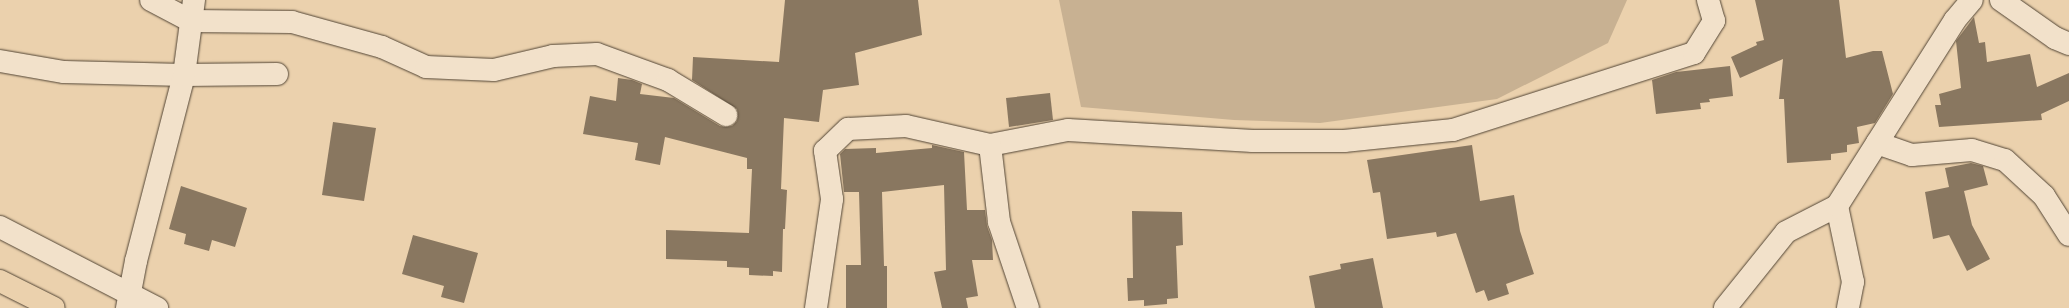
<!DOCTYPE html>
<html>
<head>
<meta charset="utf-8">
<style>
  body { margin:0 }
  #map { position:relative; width:2069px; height:308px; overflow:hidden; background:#ebd1ad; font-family:"Libre Caslon Text",serif }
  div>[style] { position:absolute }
  .green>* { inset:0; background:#c8b192 }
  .building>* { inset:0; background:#897760 }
  .roads { filter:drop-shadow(0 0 1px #524535) drop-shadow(0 0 1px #524535) }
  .minor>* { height:22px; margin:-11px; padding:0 11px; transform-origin:11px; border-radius:11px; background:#f2e1ca }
  .major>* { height:22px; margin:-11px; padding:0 11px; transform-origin:11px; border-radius:11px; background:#ebd1ad }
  span { translate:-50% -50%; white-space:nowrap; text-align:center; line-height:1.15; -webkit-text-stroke:3.5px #f2e1ca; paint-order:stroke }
</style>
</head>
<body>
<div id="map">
  <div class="green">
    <i style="clip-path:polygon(1059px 0,1627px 0,1608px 43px,1497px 99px,1320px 123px,1234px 120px,1081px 107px)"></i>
  </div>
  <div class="building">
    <i style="clip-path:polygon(785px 0,918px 0,922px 35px,855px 53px,859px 85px,823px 90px,819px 122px,784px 118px,781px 189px,787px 190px,785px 229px,783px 229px,782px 272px,773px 271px,773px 276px,749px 275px,749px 268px,727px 267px,727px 261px,666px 259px,666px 230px,749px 233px,752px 169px,747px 169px,747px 158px,665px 137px,660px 165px,635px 160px,638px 143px,583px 134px,590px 96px,616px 101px,618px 78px,632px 80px,642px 84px,640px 94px,674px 98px,720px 126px,725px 127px,732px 126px,737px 121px,738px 115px,737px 109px,692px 80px,693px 57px,779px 62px)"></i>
    <i style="clip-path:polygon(1755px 0,1839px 0,1846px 58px,1873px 51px,1882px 51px,1893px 94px,1875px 123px,1857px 127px,1859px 143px,1847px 145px,1847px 152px,1831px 154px,1831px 160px,1787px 163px,1784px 99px,1779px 99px,1783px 59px,1740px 78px,1731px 57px,1757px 45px,1756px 42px,1764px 40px)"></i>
    <i style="clip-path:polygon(1974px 17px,1979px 43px,1985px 42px,1987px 62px,2030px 54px,2037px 87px,2069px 73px,2069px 101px,2041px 114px,2042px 120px,1939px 127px,1935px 105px,1941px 105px,1939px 94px,1961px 88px,1956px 41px)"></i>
    <i style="clip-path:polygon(1730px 66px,1733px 96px,1709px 99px,1710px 102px,1700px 103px,1701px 109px,1656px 114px,1652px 80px,1676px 72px)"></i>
    <i style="clip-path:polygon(1050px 93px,1053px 120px,1009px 127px,1006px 98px)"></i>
    <i style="clip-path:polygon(333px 122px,376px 128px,364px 201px,322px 195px)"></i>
    <i style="clip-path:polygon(932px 145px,964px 152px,967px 210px,985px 210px,987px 226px,992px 240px,993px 260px,972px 260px,978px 296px,966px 298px,968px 308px,942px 308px,934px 272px,946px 270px,944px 185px,882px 192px,884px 266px,887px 266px,887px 308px,846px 308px,846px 265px,861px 265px,859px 192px,844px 192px,840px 154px,845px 149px,876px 148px,876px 153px,932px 148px)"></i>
    <i style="clip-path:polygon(1472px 145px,1480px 201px,1514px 195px,1520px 231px,1534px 274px,1506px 284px,1509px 294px,1488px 301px,1484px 290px,1476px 293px,1456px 233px,1437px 237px,1436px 232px,1387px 239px,1380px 192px,1373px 193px,1367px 160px)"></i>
    <i style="clip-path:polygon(1971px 163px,1983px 166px,1988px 185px,1964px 191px,1972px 225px,1990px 259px,1967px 271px,1949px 235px,1933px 239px,1925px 192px,1949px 187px,1945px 168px)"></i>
    <i style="clip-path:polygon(181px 186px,247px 208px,235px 247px,212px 240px,209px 251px,184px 244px,186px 234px,169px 229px)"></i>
    <i style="clip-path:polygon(1132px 211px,1182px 212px,1183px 245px,1176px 246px,1178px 298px,1167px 299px,1167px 304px,1144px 306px,1144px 300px,1128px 301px,1127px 278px,1133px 278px)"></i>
    <i style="clip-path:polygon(413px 235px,478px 253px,464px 303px,441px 297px,444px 286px,402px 274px)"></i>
    <i style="clip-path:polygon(1373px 258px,1383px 308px,1315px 308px,1309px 276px,1341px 269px,1340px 264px)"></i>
  </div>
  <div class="roads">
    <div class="minor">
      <i style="left:151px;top:0;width:45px;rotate:27.7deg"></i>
      <i style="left:191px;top:21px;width:101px;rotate:0.6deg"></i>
      <i style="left:292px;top:22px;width:93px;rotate:15.5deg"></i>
      <i style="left:382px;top:47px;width:48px;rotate:24.4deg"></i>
      <i style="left:426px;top:67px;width:68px;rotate:2.5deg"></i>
      <i style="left:494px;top:70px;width:61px;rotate:-13.3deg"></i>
      <i style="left:553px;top:56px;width:44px;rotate:-2.6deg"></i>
      <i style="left:597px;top:54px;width:76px;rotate:20.1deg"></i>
      <i style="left:668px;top:80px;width:68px;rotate:31.1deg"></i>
      <i style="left:2001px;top:0;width:66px;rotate:35.1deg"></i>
      <i style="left:2055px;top:38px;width:15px;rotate:23deg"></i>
      <i style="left:0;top:61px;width:65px;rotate:9.8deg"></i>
      <i style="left:64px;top:72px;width:120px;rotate:1.4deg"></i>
      <i style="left:184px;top:75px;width:93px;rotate:-0.6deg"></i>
      <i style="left:1877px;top:143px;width:37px;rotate:19deg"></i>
      <i style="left:1912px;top:155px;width:60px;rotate:-4.8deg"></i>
      <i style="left:1972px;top:150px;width:34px;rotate:17deg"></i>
      <i style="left:2005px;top:160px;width:53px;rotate:42.7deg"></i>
      <i style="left:2044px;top:196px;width:46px;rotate:57.3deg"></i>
      <i style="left:990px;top:145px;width:79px;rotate:-10.9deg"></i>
      <i style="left:1068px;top:130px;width:185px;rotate:3.4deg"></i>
      <i style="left:1253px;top:141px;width:91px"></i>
      <i style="left:1344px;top:141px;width:110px;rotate:-5.8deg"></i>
      <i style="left:1453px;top:130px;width:253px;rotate:-17.7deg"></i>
      <i style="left:1694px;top:53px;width:38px;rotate:-58deg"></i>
      <i style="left:1714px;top:21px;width:22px;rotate:-106deg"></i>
      <i style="left:1837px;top:206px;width:78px;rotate:78.1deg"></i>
      <i style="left:1853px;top:282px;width:26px;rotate:101deg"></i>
      <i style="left:0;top:227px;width:177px;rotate:27.3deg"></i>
      <i style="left:127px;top:308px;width:48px;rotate:-79.2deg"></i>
      <i style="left:136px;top:261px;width:192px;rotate:-75.5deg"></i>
      <i style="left:184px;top:75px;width:76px;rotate:-82.4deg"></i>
      <i style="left:816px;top:308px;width:110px;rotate:-81.6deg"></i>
      <i style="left:832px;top:199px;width:49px;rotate:-98.3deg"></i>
      <i style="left:825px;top:151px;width:32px;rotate:-44deg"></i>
      <i style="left:848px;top:129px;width:58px;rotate:-3deg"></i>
      <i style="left:906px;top:126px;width:86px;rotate:12.7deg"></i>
      <i style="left:990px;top:145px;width:78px;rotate:83.3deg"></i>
      <i style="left:999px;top:222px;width:91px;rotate:71.4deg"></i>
      <i style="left:1725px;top:308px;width:97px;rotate:-51.2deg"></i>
      <i style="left:1786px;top:232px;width:57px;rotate:-27deg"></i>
      <i style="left:1837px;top:206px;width:220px;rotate:-57.6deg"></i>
      <i style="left:1955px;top:20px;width:26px;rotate:-50deg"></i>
    </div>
    <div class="major">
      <i style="left:0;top:281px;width:60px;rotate:26.6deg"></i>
    </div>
  </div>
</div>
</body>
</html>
